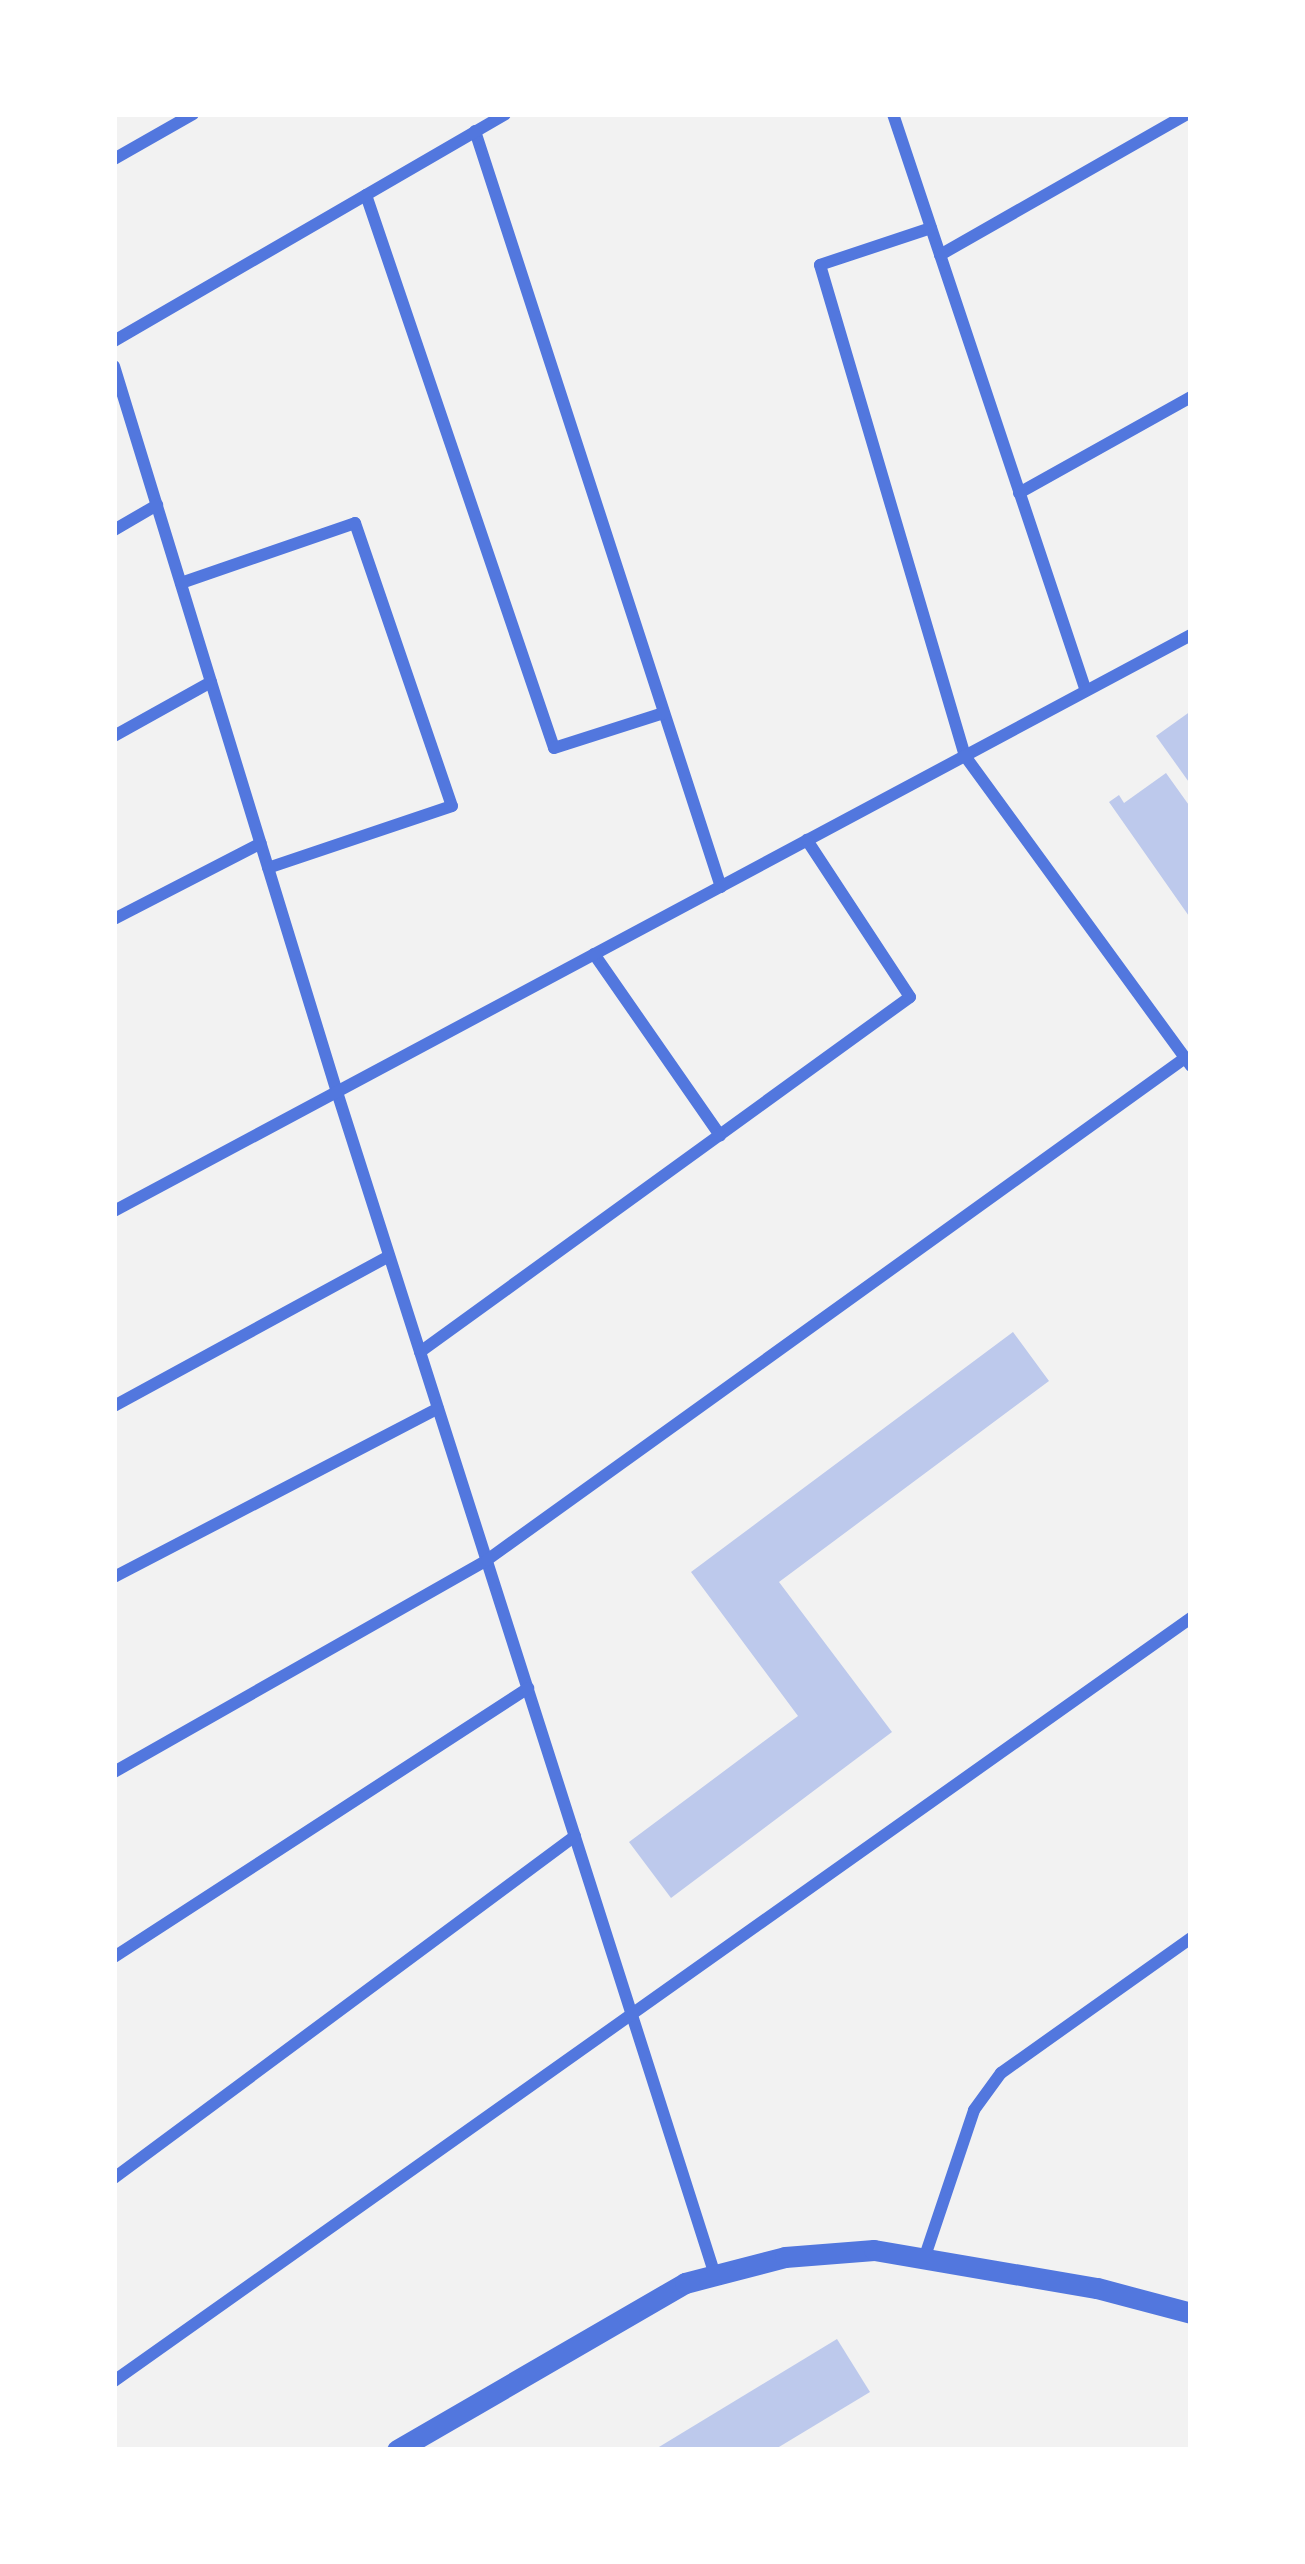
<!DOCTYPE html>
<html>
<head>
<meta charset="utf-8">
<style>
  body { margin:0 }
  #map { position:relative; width:1305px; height:2564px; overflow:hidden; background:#f2f2f2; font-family:"Archivo Narrow",sans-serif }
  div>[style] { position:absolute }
  .building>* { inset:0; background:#bdc9ec }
  .minor>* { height:12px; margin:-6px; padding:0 6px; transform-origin:6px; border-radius:6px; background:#5277de }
  .tertiary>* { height:21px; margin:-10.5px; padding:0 10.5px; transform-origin:10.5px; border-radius:10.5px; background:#5277de }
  span { translate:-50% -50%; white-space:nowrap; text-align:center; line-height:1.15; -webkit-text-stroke:9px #fff; paint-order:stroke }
  .frame { position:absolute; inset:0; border:117px solid #fff; pointer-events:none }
</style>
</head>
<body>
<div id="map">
  <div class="building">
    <i style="clip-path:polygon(1191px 711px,1191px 785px,1156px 736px)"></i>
    <i style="clip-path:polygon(1166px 773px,1191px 808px,1191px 919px,1109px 802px,1119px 795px,1124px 803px)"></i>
    <i style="clip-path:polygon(1013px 1332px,1049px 1381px,779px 1582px,892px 1732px,671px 1898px,629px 1842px,798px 1716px,691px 1572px)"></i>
    <i style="clip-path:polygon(837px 2339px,870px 2392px,774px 2450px,654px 2450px)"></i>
  </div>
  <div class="minor">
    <i style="left:893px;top:114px;width:608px;rotate:71.51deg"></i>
    <i style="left:475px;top:131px;width:795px;rotate:71.98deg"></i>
    <i style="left:114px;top:159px;width:91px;rotate:-29.7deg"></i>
    <i style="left:366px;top:195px;width:584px;rotate:71.22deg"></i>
    <i style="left:554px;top:748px;width:115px;rotate:-17.7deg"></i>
    <i style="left:931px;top:228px;width:117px;rotate:161.6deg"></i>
    <i style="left:820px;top:265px;width:512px;rotate:73.55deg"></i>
    <i style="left:965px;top:756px;width:384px;rotate:53.9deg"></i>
    <i style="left:940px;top:255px;width:284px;rotate:-29.7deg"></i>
    <i style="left:114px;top:341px;width:452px;rotate:-30.1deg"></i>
    <i style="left:114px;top:366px;width:759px;rotate:72.93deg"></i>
    <i style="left:337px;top:1092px;width:1242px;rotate:72.28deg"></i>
    <i style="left:1019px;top:493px;width:197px;rotate:-29.2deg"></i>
    <i style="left:114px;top:530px;width:50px;rotate:-30.2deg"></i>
    <i style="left:181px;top:583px;width:184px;rotate:-19deg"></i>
    <i style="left:355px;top:523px;width:299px;rotate:71.1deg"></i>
    <i style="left:452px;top:806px;width:194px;rotate:161.4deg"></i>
    <i style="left:114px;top:736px;width:111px;rotate:-29.1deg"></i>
    <i style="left:114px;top:919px;width:165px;rotate:-27.3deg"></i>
    <i style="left:594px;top:954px;width:221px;rotate:55.2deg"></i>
    <i style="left:114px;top:1211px;width:1221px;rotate:-28.14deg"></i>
    <i style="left:420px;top:1352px;width:605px;rotate:-35.92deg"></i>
    <i style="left:910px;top:997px;width:188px;rotate:-123.3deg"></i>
    <i style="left:114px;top:1406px;width:313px;rotate:-28.6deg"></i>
    <i style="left:114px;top:1577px;width:365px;rotate:-27.5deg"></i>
    <i style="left:114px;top:1772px;width:429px;rotate:-29.6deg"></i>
    <i style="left:487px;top:1560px;width:860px;rotate:-35.72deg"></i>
    <i style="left:114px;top:1957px;width:494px;rotate:-33deg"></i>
    <i style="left:114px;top:2178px;width:574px;rotate:-36.57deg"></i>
    <i style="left:924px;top:2259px;width:157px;rotate:-71.4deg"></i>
    <i style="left:974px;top:2110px;width:46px;rotate:-53.9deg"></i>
    <i style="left:1001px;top:2073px;width:233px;rotate:-35.4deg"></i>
    <i style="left:114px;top:2381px;width:1320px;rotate:-35.32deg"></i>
  </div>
  <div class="tertiary">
    <i style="left:397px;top:2450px;width:333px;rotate:-30.1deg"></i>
    <i style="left:685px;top:2283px;width:103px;rotate:-14.6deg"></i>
    <i style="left:785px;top:2257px;width:89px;rotate:-4.5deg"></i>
    <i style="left:874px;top:2250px;width:226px;rotate:9.7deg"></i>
    <i style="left:1097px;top:2288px;width:97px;rotate:14.9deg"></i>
  </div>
  <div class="frame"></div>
</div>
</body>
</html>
